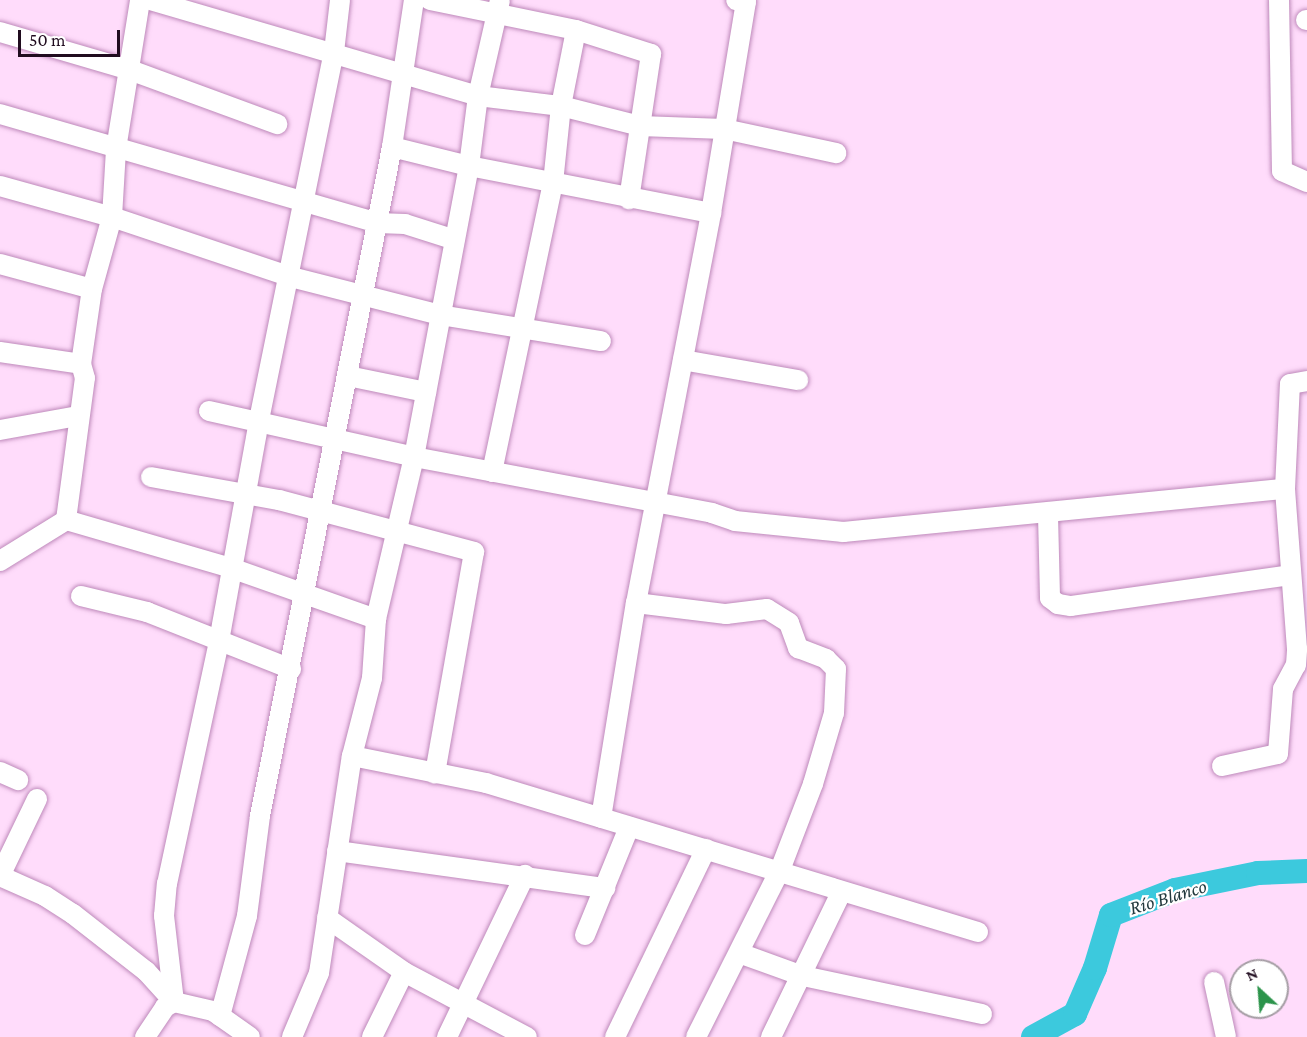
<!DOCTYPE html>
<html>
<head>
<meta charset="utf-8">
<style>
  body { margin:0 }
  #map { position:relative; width:1307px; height:1037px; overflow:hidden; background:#ffdcfb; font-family:"Crimson Pro",serif }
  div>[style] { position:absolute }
  .river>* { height:24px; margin:-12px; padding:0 12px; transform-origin:12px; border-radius:12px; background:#3cc9dd }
  .roads { filter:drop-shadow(0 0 2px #be89ba) drop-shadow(0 0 2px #be89ba) }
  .minor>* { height:20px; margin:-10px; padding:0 10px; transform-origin:10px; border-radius:10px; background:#fff }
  span { translate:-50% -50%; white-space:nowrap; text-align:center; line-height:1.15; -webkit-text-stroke:4.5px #fff; paint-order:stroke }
  .water-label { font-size:20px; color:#22393d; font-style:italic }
  .north { position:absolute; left:1229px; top:959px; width:60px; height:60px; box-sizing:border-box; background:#fff; border:2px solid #a69ea5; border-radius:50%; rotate:334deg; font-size:16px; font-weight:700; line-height:24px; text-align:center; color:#200c1f }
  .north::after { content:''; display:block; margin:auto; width:21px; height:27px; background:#2c944b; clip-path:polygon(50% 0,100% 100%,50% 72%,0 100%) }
  .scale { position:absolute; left:18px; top:30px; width:102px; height:27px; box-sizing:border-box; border:3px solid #200c1f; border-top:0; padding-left:8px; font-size:18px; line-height:21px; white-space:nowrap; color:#200c1f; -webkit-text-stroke:4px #fff; paint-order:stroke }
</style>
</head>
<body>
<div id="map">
  <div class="river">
    <i style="left:1033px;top:1037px;width:48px;rotate:-28.7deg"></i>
    <i style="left:1075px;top:1014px;width:50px;rotate:-66.5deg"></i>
    <i style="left:1095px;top:968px;width:55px;rotate:-73.2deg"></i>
    <i style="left:1111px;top:915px;width:69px;rotate:-21.3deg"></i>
    <i style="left:1175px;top:890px;width:85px;rotate:-11.6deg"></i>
    <i style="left:1258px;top:873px;width:49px;rotate:-2.3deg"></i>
  </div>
  <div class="roads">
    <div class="minor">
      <i style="left:150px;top:0;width:342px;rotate:16.3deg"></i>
      <i style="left:478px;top:96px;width:84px;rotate:6.9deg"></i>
      <i style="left:561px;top:106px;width:81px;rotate:14.2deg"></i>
      <i style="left:640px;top:126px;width:84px;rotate:2deg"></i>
      <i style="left:724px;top:129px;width:115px;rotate:12.1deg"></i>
      <i style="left:430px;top:0;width:149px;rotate:11.6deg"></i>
      <i style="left:576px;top:30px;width:79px;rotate:17.7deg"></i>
      <i style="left:651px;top:54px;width:147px;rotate:98.6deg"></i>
      <i style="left:1279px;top:0;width:171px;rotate:89deg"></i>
      <i style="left:1282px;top:171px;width:27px;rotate:24deg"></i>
      <i style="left:1306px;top:20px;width:1px"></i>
      <i style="left:0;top:32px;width:135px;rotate:16.3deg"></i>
      <i style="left:130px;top:70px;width:157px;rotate:20.2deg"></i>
      <i style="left:0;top:114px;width:392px;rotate:16.1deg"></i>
      <i style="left:377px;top:223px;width:28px;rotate:2deg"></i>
      <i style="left:405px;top:224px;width:52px;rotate:17.7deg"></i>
      <i style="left:392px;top:147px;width:79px;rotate:13.9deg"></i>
      <i style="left:469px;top:166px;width:247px;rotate:11deg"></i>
      <i style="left:0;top:186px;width:116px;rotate:15.5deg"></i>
      <i style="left:112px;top:217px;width:189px;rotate:18.5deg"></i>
      <i style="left:291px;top:277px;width:154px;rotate:14.3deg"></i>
      <i style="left:440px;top:315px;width:163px;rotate:9.2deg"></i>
      <i style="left:0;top:264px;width:95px;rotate:15.2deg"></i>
      <i style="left:0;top:352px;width:82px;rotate:8.4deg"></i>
      <i style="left:683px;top:360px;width:117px;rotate:9.9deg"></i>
      <i style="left:348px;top:376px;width:80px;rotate:11.6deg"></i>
      <i style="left:209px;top:411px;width:210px;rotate:12.6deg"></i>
      <i style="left:414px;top:457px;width:303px;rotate:10.6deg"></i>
      <i style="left:712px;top:513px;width:24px;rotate:19deg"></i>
      <i style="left:735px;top:521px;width:109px;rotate:5.8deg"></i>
      <i style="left:843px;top:532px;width:444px;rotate:-5.6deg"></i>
      <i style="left:1285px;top:489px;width:105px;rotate:-87.3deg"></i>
      <i style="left:1290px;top:384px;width:17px;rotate:-10deg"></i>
      <i style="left:0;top:430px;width:79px;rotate:-10.2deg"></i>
      <i style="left:492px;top:472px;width:295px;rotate:-78.1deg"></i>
      <i style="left:553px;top:183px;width:77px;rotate:-84.1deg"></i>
      <i style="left:561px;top:106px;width:77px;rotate:-78.8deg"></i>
      <i style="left:151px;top:477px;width:130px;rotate:10.2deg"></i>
      <i style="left:279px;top:500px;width:202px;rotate:14.9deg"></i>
      <i style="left:474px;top:552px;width:225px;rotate:100deg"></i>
      <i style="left:1048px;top:515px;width:83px;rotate:88.6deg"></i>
      <i style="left:1050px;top:598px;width:10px;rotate:37deg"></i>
      <i style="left:1058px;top:604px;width:13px;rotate:9deg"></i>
      <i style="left:1071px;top:606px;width:222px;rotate:-8deg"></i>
      <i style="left:66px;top:520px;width:143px;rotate:-82.4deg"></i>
      <i style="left:85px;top:378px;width:15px;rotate:-106deg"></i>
      <i style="left:81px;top:364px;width:76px;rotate:-81.7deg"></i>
      <i style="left:92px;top:289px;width:75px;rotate:-74.5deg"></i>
      <i style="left:112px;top:217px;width:68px;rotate:-86.6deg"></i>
      <i style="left:116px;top:149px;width:151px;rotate:-80.8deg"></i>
      <i style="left:0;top:561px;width:78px;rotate:-31.8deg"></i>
      <i style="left:66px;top:520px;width:172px;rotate:16.2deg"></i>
      <i style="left:231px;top:568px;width:154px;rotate:19.4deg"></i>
      <i style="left:81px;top:596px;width:68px;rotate:13.6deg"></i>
      <i style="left:147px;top:612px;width:155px;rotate:21.6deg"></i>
      <i style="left:636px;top:603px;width:91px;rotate:7deg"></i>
      <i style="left:726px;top:614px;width:41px;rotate:-7deg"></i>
      <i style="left:767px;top:609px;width:26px;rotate:32deg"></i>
      <i style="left:789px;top:623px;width:27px;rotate:70deg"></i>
      <i style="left:798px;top:648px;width:30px;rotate:21deg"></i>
      <i style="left:826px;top:659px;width:14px;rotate:45deg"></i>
      <i style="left:836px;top:669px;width:44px;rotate:92.6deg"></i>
      <i style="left:834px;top:713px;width:74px;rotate:106.5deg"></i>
      <i style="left:813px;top:784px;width:92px;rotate:111deg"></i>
      <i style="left:780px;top:870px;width:187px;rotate:116.7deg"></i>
      <i style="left:352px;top:756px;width:137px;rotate:11.4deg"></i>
      <i style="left:486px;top:783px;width:514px;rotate:16.85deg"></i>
      <i style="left:1222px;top:766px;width:57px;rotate:-12.1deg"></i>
      <i style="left:1278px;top:754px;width:65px;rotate:-85.6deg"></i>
      <i style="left:1283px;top:689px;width:27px;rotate:-62deg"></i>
      <i style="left:1296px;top:665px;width:16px;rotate:-86deg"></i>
      <i style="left:1297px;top:649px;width:160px;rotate:-94.3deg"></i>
      <i style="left:0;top:772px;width:20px;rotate:24deg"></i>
      <i style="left:37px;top:799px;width:85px;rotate:115.7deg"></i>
      <i style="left:0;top:876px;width:49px;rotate:24deg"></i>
      <i style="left:45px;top:896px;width:33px;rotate:33deg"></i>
      <i style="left:73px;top:914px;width:93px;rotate:38deg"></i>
      <i style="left:146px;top:971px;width:42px;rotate:47.9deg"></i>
      <i style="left:174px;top:1002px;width:40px;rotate:13deg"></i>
      <i style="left:213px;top:1011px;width:45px;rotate:35.1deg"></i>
      <i style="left:601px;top:818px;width:218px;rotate:-80.8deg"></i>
      <i style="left:636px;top:603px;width:397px;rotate:-79.1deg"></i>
      <i style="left:711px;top:213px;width:214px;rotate:-80.6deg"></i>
      <i style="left:746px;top:2px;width:10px;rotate:-169deg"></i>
      <i style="left:337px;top:851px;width:271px;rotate:7.9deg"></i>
      <i style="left:327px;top:918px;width:94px;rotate:35deg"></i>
      <i style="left:404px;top:972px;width:139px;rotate:27.9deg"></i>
      <i style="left:585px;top:935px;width:117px;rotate:-67.8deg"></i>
      <i style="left:739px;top:953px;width:68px;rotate:19.8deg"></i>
      <i style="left:803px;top:976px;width:183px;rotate:12deg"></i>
      <i style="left:1214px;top:982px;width:56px;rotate:77.7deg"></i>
      <i style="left:220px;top:1016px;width:104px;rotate:-74.9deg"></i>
      <i style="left:247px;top:916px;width:101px;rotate:-82.6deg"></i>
      <i style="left:260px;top:816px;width:682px;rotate:-78.84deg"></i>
      <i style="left:392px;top:147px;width:149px;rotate:-81.5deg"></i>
      <i style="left:145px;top:1037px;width:36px;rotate:-56deg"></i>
      <i style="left:165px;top:1007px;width:10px;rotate:-29deg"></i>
      <i style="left:174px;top:1002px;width:87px;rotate:-96.6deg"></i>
      <i style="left:164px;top:916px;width:32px;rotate:-85deg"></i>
      <i style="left:167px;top:884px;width:249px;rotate:-77.9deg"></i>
      <i style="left:219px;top:641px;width:225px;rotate:-79.7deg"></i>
      <i style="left:259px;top:420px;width:376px;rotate:-78.5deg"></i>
      <i style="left:334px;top:52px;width:52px;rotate:-83.4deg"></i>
      <i style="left:292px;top:1037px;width:69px;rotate:-67.1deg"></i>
      <i style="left:319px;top:973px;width:219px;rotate:-81.4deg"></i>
      <i style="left:352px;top:756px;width:81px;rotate:-75.6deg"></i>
      <i style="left:372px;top:678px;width:59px;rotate:-86.1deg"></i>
      <i style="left:376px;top:619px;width:166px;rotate:-76.8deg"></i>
      <i style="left:414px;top:457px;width:296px;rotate:-79.3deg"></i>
      <i style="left:469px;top:166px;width:71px;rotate:-82.7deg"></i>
      <i style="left:478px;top:96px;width:98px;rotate:-77.1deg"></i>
      <i style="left:372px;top:1037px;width:72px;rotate:-63.8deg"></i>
      <i style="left:447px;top:1037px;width:180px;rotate:-64.3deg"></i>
      <i style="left:615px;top:1037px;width:209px;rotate:-64.2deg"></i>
      <i style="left:771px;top:1037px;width:160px;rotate:-64.1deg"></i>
    </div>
  </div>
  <div class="water-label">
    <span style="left:1168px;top:897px;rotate:-17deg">Río Blanco</span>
  </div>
  <div class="north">N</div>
  <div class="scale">50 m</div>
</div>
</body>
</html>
